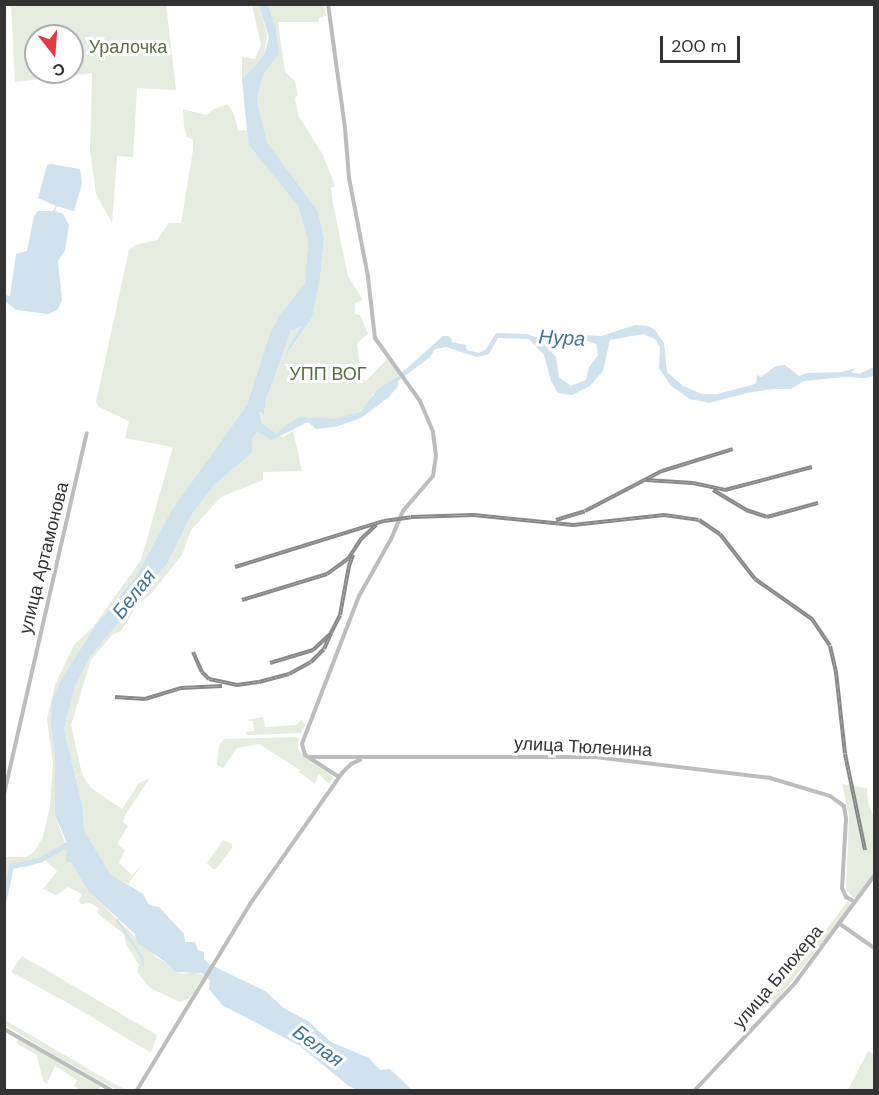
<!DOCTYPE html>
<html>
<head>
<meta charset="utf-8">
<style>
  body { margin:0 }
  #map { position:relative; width:879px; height:1095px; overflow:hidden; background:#fff; font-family:"DM Sans",sans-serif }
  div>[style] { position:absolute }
  .green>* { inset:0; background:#e6ecdf }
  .water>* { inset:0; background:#cfe2ee }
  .stream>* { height:1.5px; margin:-0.75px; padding:0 0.75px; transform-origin:0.75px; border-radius:0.75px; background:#cfe2ee }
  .river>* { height:4.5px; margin:-2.25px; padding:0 2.25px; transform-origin:2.25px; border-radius:2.25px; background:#cfe2ee }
  .secondary>* { height:4px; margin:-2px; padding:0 2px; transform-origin:2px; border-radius:2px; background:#bdbdbd }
  .rail>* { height:4px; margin-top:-2px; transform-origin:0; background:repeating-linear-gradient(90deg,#fff 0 4.5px,#888 0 9px); box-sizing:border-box; border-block:2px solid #888 }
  span { translate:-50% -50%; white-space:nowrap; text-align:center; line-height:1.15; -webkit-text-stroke:6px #fff; paint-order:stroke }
  .park-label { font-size:18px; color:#56703f }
  .street-label { font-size:18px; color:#333 }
  .water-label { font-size:20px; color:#3f7597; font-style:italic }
  .frame { position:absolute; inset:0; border:6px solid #333; pointer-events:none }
  .north { position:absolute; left:24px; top:24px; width:60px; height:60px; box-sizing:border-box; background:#fff; border:2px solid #adadad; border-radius:50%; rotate:163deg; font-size:16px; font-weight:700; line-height:24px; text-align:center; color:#333 }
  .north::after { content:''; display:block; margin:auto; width:21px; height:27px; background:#e63946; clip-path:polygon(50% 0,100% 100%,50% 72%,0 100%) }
  .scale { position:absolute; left:660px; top:36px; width:80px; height:27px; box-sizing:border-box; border:3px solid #333; border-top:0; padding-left:8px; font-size:18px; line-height:21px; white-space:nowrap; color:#333; -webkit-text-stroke:4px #fff; paint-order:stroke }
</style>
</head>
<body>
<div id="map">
  <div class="green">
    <i style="clip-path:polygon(evenodd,11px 5px,166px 5px,176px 90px,137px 88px,133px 157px,117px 156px,112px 223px,96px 194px,90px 151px,92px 73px,15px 82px,11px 5px,36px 36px,72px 36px,72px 72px,36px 72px,36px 36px)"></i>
    <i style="clip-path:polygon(252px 5px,259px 5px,267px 34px,264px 55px,242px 79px,242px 57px,255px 59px,261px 45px)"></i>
    <i style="clip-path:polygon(268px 5px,324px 5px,326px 16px,319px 18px,319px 22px,278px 22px,285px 72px,295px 81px,298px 95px,295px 98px,299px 117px,323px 155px,335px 186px,331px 188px,333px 204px,348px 276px,363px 300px,355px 303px,355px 314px,360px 315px,368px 334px,357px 343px,359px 362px,357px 366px,361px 378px,366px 381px,387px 359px,400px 374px,372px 395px,370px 402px,357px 414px,332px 422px,310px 417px,277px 435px,262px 425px,261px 412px,264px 414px,266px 400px,291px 331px,303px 326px,291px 342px,288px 353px,312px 318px,320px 279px,324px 239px,318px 211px,267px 142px,257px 100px,263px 75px,279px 54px,276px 28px)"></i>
    <i style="clip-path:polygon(227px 104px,234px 114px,238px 131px,247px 130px,250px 145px,298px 206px,308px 241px,305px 283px,281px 313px,270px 333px,247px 405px,171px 511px,137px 575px,94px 628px,62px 678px,51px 724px,55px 754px,55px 815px,72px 863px,88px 891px,158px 959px,166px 962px,175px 972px,184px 974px,192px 972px,204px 975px,190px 998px,180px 1002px,150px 988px,137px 972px,139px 965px,126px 944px,124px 934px,97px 913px,99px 908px,90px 903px,81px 904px,79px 901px,82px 894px,68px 887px,56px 895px,43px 889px,57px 871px,45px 860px,24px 868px,21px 865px,17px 868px,13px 866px,5px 893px,4px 875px,6px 857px,26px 857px,34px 852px,43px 837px,50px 806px,53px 763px,47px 719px,55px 685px,74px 645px,93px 627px,141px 560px,173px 447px,125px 438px,129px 421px,99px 407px,96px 402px,129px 250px,135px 245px,157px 240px,169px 223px,181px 223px,193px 150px,193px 140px,187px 137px,184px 127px,183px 109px,206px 115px,214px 109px)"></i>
    <i style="clip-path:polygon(293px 431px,302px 471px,263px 472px,263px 480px,221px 497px,191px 530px,182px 555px,151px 594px,138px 604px,121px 631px,112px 635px,91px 660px,71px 725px,82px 774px,90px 787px,122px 809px,139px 783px,150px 778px,125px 815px,123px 822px,128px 826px,117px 844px,125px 850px,119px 863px,132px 875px,142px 865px,128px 884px,110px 875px,84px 830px,83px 810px,75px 777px,81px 774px,75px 776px,64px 729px,75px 686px,90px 657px,167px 564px,190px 517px,214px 485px,252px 453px,252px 438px,259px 432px,284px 437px)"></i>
    <i style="clip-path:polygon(263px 717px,265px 727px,296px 725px,301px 720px,305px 725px,301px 733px,246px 735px,246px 732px,254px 731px,253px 721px,245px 720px)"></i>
    <i style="clip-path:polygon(296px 737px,299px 739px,298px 749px,303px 756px,331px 775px,333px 778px,329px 784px,319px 774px,315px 784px,299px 772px,300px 770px,259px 744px,237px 748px,223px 768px,217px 765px,219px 745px,224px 739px)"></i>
    <i style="clip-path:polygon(842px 784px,867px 788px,868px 803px,874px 818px,874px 873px,855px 898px,846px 890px,849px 816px)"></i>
    <i style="clip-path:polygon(223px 840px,232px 844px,232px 848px,216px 869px,213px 869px,207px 863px)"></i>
    <i style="clip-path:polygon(848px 901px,851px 904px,848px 910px,771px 1007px,765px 996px,789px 978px)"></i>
    <i style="clip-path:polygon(22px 956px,157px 1035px,151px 1053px,77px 1008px,11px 972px)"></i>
    <i style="clip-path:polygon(5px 1020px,97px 1074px,126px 1090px,117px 1090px,56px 1056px,5px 1025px)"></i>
    <i style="clip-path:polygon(19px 1039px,100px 1087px,98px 1090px,80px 1090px,74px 1086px,77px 1080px,55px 1066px,47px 1084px,43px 1081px,37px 1055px,16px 1043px)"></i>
    <i style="clip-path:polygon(868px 1051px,874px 1055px,874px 1090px,848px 1090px)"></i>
  </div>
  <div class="water">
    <i style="clip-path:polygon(evenodd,259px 5px,268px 5px,276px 28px,279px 54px,263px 75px,257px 100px,267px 142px,318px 211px,324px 239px,320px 279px,312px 318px,286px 355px,291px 342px,302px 326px,291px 331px,266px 400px,264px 414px,260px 412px,262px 424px,277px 434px,286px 425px,300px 417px,335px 419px,360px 412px,377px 390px,398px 376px,443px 336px,448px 336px,452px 339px,451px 342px,466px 345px,467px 350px,479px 353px,486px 349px,496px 333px,527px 334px,535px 337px,563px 334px,601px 336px,635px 325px,648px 326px,655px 330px,664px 343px,667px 372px,683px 386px,702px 394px,717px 394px,752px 385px,756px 383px,757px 375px,761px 377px,776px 366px,785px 365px,799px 376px,807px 373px,842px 372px,856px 368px,851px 372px,859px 374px,874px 367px,874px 376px,865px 378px,844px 377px,804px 381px,791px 389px,772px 389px,747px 393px,709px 403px,690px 399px,671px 386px,659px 368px,660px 347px,655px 339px,643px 334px,610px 340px,603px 371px,590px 386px,572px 395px,558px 393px,551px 381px,544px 355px,529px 339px,498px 338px,489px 354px,477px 357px,446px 347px,435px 349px,430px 357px,398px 381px,398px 386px,389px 397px,361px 418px,335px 427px,316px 429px,308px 422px,272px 440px,258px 432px,252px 438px,252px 453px,214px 485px,190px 517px,167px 564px,90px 657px,75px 686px,64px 729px,83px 810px,84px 830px,110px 874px,143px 894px,149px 905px,159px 907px,184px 934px,185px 942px,195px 942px,198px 950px,204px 952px,204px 959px,209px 964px,265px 991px,285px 1009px,308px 1021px,331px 1042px,369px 1058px,380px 1070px,390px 1069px,412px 1090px,358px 1090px,350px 1087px,300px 1046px,222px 1005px,209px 989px,210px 981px,202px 973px,175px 972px,166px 962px,137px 943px,135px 934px,88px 891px,72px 863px,66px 861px,67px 843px,55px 815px,55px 754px,51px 725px,52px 701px,62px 678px,94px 628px,137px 575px,171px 511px,247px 405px,270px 333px,281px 313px,305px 283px,308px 241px,298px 206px,249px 145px,247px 130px,242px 79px,264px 55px,269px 38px,259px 5px,579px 338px,596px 344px,598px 355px,589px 367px,586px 380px,571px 386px,559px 377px,556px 357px,542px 341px,579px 338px)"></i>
    <i style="clip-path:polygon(51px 164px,80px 169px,82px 184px,74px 211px,57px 206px,55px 211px,63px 214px,69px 225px,65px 250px,58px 261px,62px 300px,58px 309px,49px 314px,16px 310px,5px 301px,4px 295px,10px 296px,16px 254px,27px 251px,34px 216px,38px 211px,53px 211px,56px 206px,38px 198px,47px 165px)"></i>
  </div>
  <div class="stream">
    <i style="left:120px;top:918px;width:4px;rotate:124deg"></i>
    <i style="left:118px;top:921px;width:45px;rotate:56deg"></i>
    <i style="left:143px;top:958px;width:7px;rotate:90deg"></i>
  </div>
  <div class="river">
    <i style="left:4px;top:899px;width:34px;rotate:-78deg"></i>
    <i style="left:11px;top:866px;width:29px;rotate:-12deg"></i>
    <i style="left:39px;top:860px;width:37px;rotate:-29deg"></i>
  </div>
  <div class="secondary">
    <i style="left:328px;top:4px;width:125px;rotate:82.2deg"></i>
    <i style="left:345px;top:128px;width:50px;rotate:85.4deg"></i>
    <i style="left:349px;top:178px;width:101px;rotate:79.1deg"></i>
    <i style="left:368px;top:277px;width:61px;rotate:83.5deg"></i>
    <i style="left:375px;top:338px;width:77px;rotate:54.5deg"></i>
    <i style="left:420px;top:401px;width:34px;rotate:67deg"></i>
    <i style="left:433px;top:432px;width:23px;rotate:83deg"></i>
    <i style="left:436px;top:455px;width:21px;rotate:98deg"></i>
    <i style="left:433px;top:476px;width:46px;rotate:130.6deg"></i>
    <i style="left:403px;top:511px;width:30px;rotate:113deg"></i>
    <i style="left:391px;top:539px;width:65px;rotate:119.3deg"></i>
    <i style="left:359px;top:596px;width:159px;rotate:111.1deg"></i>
    <i style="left:302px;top:744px;width:11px;rotate:75deg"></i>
    <i style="left:305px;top:755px;width:40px;rotate:32.9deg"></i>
    <i style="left:310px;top:757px;width:285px"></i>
    <i style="left:595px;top:757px;width:176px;rotate:6.8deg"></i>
    <i style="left:770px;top:778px;width:63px;rotate:16.7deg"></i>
    <i style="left:830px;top:796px;width:17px;rotate:36deg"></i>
    <i style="left:844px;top:806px;width:13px;rotate:81deg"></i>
    <i style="left:846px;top:819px;width:69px;rotate:93.3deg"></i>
    <i style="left:842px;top:888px;width:10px;rotate:66deg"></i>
    <i style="left:846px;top:897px;width:10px;rotate:29deg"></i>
    <i style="left:4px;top:794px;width:370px;rotate:-77.1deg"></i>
    <i style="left:840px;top:924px;width:42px;rotate:35.2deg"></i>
    <i style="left:4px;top:1029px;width:123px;rotate:29.7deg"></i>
    <i style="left:137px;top:1090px;width:218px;rotate:-58.7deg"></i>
    <i style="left:250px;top:904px;width:160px;rotate:-54.9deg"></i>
    <i style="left:342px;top:773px;width:13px;rotate:-45deg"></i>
    <i style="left:351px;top:764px;width:10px;rotate:-24deg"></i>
    <i style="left:695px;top:1090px;width:146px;rotate:-46.9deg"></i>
    <i style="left:795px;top:983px;width:133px;rotate:-53.6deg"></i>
  </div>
  <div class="rail">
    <i style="left:646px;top:480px;width:47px;rotate:3.7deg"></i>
    <i style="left:693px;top:483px;width:33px;rotate:12deg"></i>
    <i style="left:725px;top:490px;width:90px;rotate:-14.8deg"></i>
    <i style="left:713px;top:490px;width:39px;rotate:31deg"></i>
    <i style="left:746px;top:510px;width:22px;rotate:18deg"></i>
    <i style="left:767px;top:517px;width:53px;rotate:-15.4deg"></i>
    <i style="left:556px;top:520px;width:30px;rotate:-17deg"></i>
    <i style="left:585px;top:511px;width:87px;rotate:-27.5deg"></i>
    <i style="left:662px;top:471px;width:74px;rotate:-17.2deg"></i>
    <i style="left:235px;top:567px;width:156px;rotate:-17.2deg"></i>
    <i style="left:384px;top:521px;width:27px;rotate:-8deg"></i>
    <i style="left:411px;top:517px;width:63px;rotate:-1.8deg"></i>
    <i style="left:474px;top:515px;width:100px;rotate:5.8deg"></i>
    <i style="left:573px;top:525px;width:92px;rotate:-6.3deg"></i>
    <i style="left:664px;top:515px;width:35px;rotate:8deg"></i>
    <i style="left:699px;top:520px;width:25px;rotate:34deg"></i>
    <i style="left:720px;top:534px;width:57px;rotate:52.1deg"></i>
    <i style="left:755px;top:579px;width:70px;rotate:35.1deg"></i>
    <i style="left:812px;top:619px;width:32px;rotate:56deg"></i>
    <i style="left:830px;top:646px;width:27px;rotate:77deg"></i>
    <i style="left:836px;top:672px;width:82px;rotate:83.7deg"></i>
    <i style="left:845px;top:754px;width:98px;rotate:78.2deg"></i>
    <i style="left:242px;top:600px;width:89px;rotate:-17deg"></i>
    <i style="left:327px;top:574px;width:26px;rotate:-36deg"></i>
    <i style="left:348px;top:559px;width:24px;rotate:-57deg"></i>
    <i style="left:361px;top:539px;width:21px;rotate:-43deg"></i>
    <i style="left:193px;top:652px;width:22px;rotate:66deg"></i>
    <i style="left:202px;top:672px;width:10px;rotate:45deg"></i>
    <i style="left:209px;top:679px;width:29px;rotate:12deg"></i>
    <i style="left:237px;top:685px;width:22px;rotate:-8deg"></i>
    <i style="left:259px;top:682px;width:31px;rotate:-15deg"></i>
    <i style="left:289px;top:674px;width:25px;rotate:-29deg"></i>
    <i style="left:311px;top:662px;width:18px;rotate:-45deg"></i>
    <i style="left:324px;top:649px;width:17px;rotate:-66deg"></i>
    <i style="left:270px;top:663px;width:45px;rotate:-16.8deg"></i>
    <i style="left:313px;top:650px;width:25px;rotate:-43deg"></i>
    <i style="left:331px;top:633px;width:20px;rotate:-63deg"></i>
    <i style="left:340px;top:615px;width:50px;rotate:-79.6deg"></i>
    <i style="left:349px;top:566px;width:12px;rotate:-70deg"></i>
    <i style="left:115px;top:697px;width:30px;rotate:4deg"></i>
    <i style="left:145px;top:699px;width:38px;rotate:-17deg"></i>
    <i style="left:181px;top:688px;width:41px;rotate:-2.8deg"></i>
  </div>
  <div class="park-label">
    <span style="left:128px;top:47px">Уралочка</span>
    <span style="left:328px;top:374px">УПП ВОГ</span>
  </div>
  <div class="street-label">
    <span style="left:44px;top:558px;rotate:-76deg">улица Артамонова</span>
    <span style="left:583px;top:747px;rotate:3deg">улица Тюленина</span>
    <span style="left:778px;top:977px;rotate:-50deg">улица Блюхера</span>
  </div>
  <div class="water-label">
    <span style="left:562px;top:338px;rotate:3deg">Нура</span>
    <span style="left:134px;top:594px;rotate:-52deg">Белая</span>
    <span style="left:318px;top:1046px;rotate:36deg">Белая</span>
  </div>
  <div class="frame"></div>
  <div class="north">С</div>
  <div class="scale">200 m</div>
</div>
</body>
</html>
